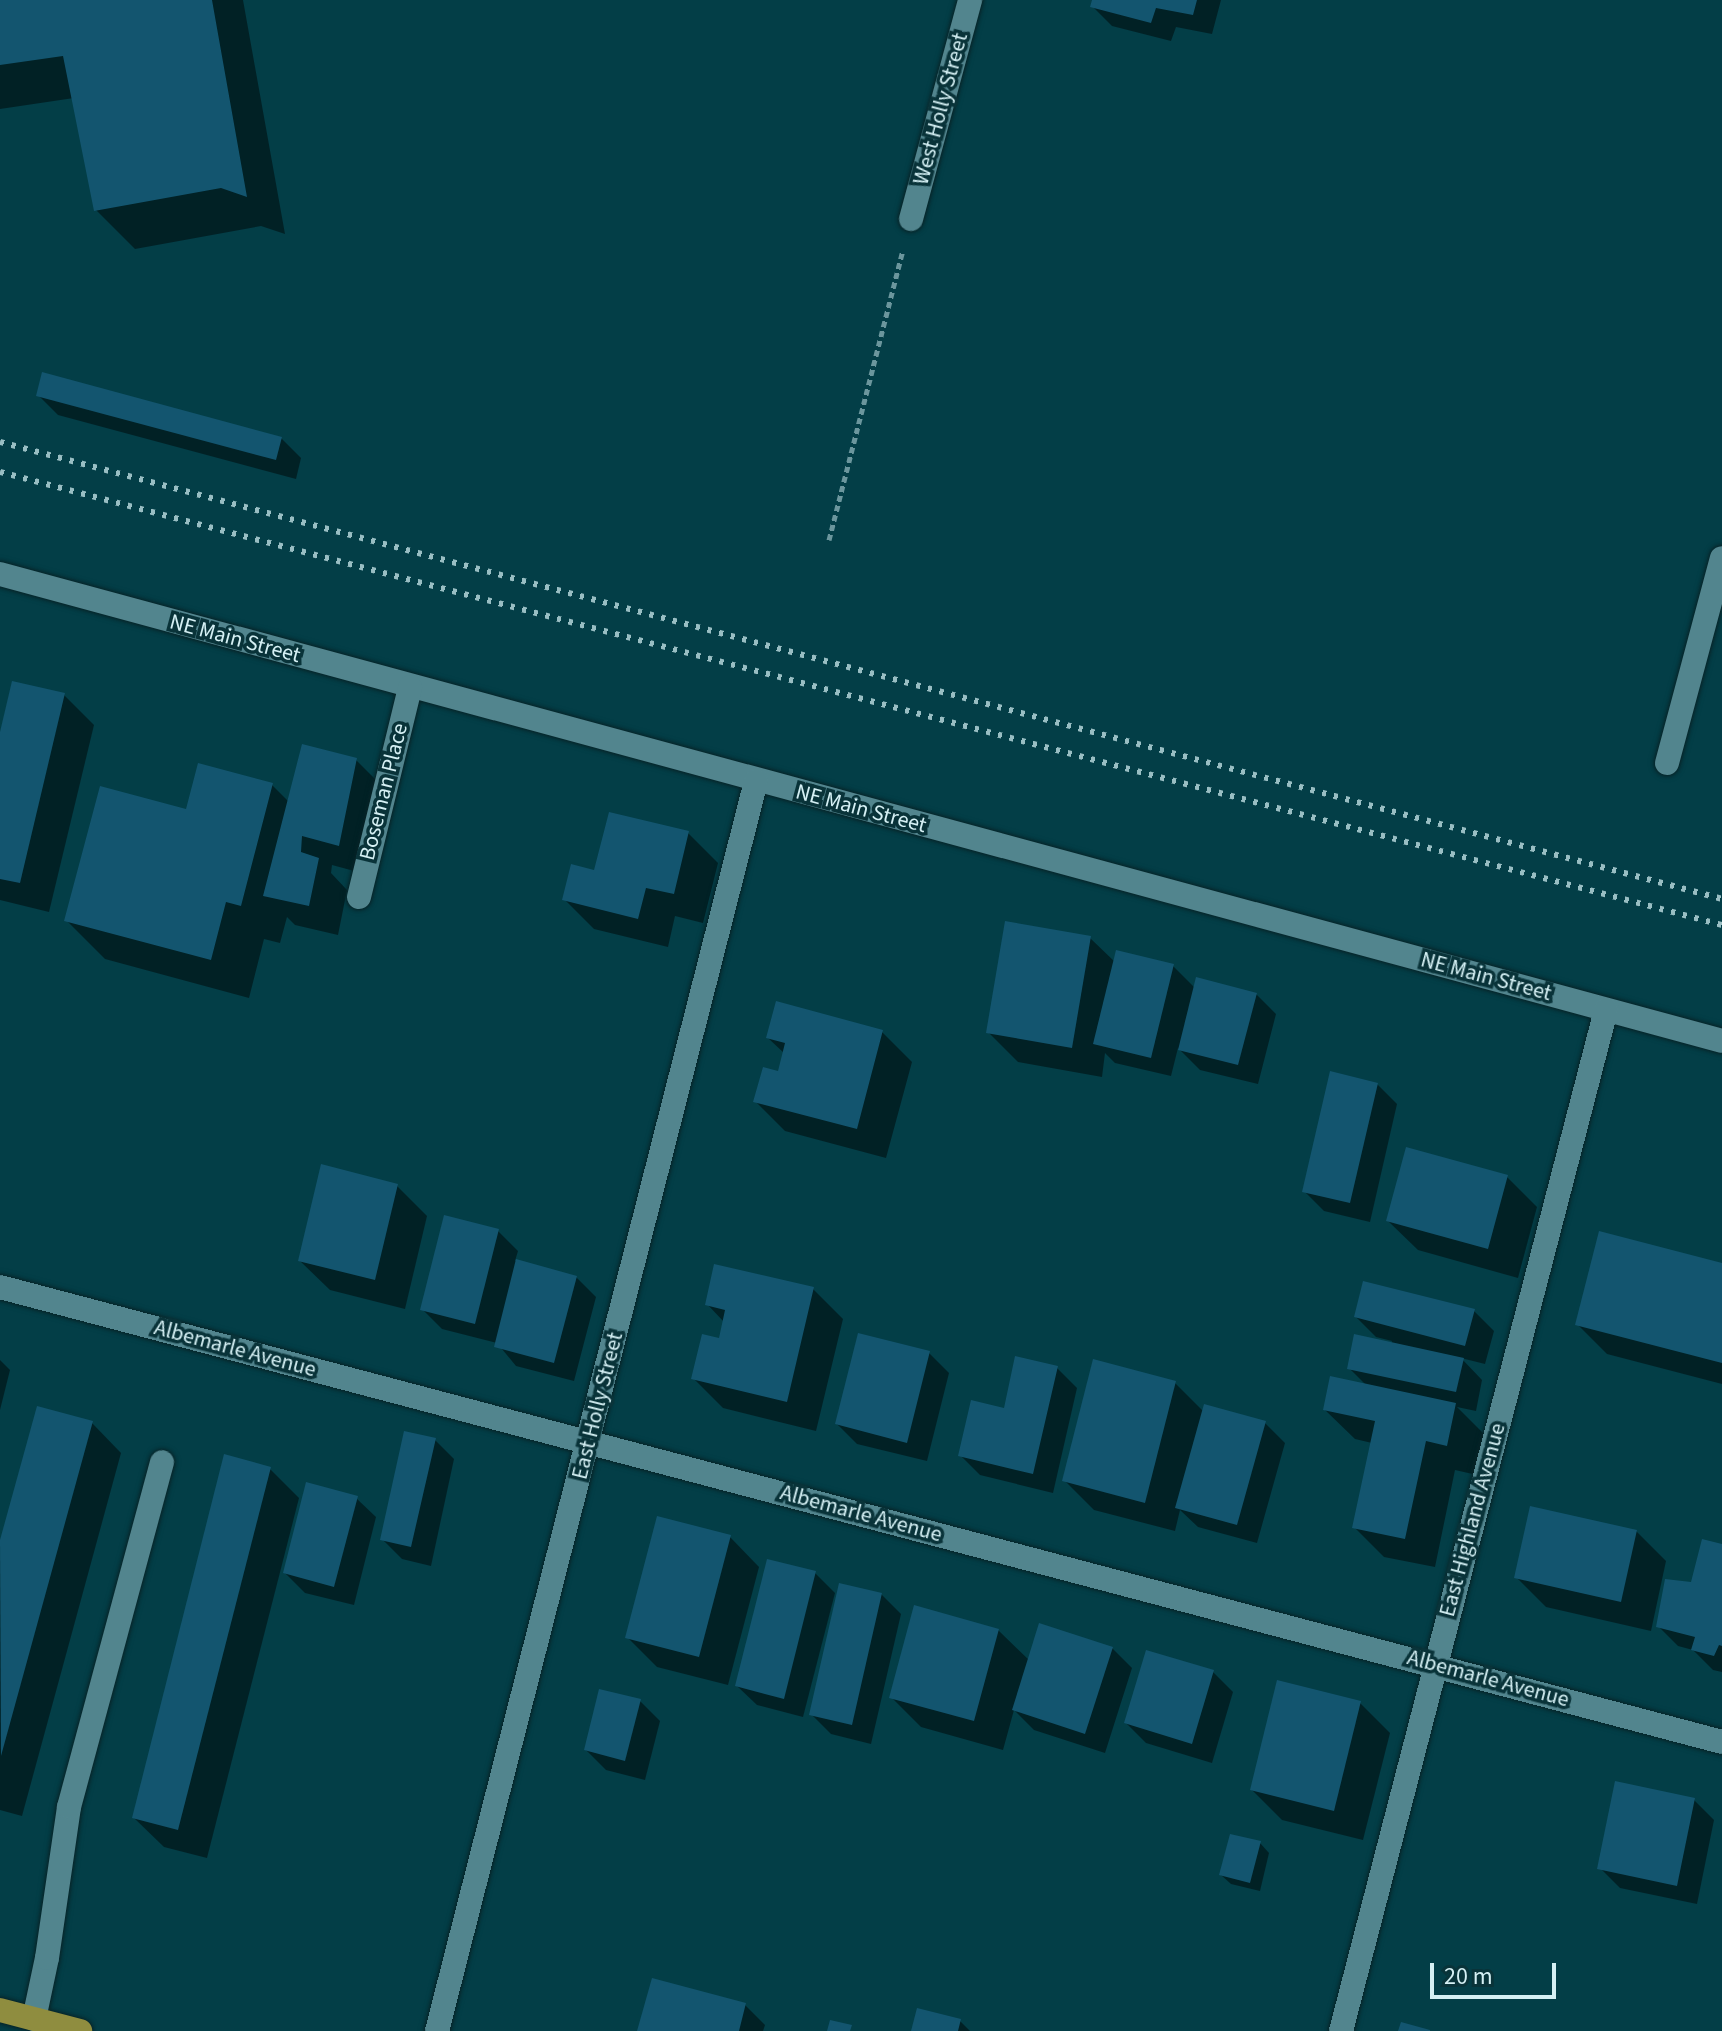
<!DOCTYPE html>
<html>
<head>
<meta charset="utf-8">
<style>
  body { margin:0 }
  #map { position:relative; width:1722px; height:2031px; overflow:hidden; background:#033e47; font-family:"Source Sans 3",sans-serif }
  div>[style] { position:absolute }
  .shadow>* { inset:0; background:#0007 }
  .building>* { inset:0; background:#13556f }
  .path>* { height:5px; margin-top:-2.5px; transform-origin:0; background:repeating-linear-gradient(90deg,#6b969d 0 6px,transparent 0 10px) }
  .roads { filter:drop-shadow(0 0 2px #072327) drop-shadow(0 0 2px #072327) }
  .minor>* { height:24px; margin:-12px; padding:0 12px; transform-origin:12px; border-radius:12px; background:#52858e }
  .major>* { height:24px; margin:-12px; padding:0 12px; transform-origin:12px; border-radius:12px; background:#8f8d3f }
  .rail>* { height:6px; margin-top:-3px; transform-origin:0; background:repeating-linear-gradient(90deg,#99bec3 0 4px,transparent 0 12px) }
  span { translate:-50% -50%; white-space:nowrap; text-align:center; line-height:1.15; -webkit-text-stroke:7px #093339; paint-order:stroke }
  .street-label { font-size:22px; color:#d5f0f4 }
  .scale { position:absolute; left:1430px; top:1963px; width:126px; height:36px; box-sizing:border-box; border:4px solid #d5f0f4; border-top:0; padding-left:10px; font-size:24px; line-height:28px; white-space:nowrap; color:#d5f0f4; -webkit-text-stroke:6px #093339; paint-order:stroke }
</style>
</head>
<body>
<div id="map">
  <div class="shadow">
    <i style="clip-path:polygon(0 0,243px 0,285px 234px,261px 226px,135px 249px,96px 210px,74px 98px,0 109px)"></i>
    <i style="clip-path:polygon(1094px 0,1221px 0,1212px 34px,1176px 27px,1171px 41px,1112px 26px,1092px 6px)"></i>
    <i style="clip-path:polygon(38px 395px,281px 438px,301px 458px,296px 479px,58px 415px)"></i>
    <i style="clip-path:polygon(64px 695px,94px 725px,49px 912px,0 900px,0 741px)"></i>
    <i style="clip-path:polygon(356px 760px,386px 790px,369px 875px,332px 865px,331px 873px,347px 890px,338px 935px,295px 925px,287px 917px,280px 943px,264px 939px,249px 998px,105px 959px,66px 920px,187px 811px,272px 785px,289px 802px)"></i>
    <i style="clip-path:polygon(688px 833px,718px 863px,703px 923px,675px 916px,668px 947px,594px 929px,564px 899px,596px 872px)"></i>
    <i style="clip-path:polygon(1090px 938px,1115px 962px,1173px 966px,1195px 988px,1256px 994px,1276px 1014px,1258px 1084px,1200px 1070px,1178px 1048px,1171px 1076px,1115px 1063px,1105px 1053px,1102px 1077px,1018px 1062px,988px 1032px)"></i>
    <i style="clip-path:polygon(882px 1032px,912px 1062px,886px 1158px,785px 1131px,755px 1101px,780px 1074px,785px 1054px,768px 1038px)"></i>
    <i style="clip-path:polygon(1377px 1084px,1397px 1104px,1370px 1222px,1324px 1211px,1304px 1191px)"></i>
    <i style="clip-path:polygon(1507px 1177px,1537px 1207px,1518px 1278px,1418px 1250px,1388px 1221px)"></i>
    <i style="clip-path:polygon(397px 1186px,427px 1216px,405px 1309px,330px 1290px,300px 1261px)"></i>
    <i style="clip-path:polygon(498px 1231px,518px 1251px,515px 1261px,576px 1277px,596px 1297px,574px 1381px,516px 1366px,497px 1343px,442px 1329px,422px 1309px)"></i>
    <i style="clip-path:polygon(1722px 1265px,1722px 1384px,1607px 1354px,1577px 1324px)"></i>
    <i style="clip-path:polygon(813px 1289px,843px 1319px,816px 1431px,723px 1408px,693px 1378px,720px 1340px,724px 1322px,707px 1304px)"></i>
    <i style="clip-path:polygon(1474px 1311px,1494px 1331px,1485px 1364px,1461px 1358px,1482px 1380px,1476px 1411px,1457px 1407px,1485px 1435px,1477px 1475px,1455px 1470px,1435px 1567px,1384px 1557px,1354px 1527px,1372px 1443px,1355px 1439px,1325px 1410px,1367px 1386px,1349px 1368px,1391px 1344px,1392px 1341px,1376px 1337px,1356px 1317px)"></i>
    <i style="clip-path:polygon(929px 1353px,949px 1373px,927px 1461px,857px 1444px,837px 1424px)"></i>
    <i style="clip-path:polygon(0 1360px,10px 1370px,0 1410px)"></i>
    <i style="clip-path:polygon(1057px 1368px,1077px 1388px,1053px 1493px,980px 1475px,960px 1455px,1005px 1411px)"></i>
    <i style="clip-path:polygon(1175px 1383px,1204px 1412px,1265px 1423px,1285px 1443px,1257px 1543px,1198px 1527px,1180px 1510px,1175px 1531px,1094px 1510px,1064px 1480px)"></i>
    <i style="clip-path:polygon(38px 1409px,92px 1423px,121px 1453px,22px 1816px,0 1810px,0 1547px)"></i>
    <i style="clip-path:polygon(435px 1440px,454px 1459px,431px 1566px,402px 1559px,382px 1539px)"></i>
    <i style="clip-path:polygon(270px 1469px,299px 1498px,207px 1858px,164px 1847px,134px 1818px)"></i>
    <i style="clip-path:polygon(356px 1498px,376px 1517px,354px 1605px,305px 1593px,285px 1573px)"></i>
    <i style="clip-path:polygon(1636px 1531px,1666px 1561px,1651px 1631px,1546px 1607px,1516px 1577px)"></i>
    <i style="clip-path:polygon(730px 1537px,759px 1567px,728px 1685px,657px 1667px,627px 1637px)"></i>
    <i style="clip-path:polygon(1722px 1546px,1722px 1672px,1713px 1670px,1693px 1650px,1678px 1646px,1658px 1626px)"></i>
    <i style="clip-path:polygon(815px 1573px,835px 1593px,803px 1717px,757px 1705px,737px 1686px)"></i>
    <i style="clip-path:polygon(881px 1594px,901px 1614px,871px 1744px,831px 1734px,811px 1714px)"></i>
    <i style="clip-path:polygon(998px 1630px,1030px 1661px,1112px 1648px,1132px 1668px,1105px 1753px,1034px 1730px,1014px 1710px,1003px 1750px,921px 1727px,891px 1697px)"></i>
    <i style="clip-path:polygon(1213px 1672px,1233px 1692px,1212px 1763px,1146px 1743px,1126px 1723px)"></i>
    <i style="clip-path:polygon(640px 1701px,660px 1721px,645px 1780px,606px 1770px,586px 1750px)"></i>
    <i style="clip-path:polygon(1360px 1703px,1390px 1733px,1363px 1840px,1282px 1820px,1252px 1790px)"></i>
    <i style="clip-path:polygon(1694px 1800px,1714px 1820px,1697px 1904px,1620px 1888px,1600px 1868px)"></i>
    <i style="clip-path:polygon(1260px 1843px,1269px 1853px,1260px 1891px,1231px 1884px,1221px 1875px)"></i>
    <i style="clip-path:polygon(745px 2005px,765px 2025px,763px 2031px,639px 2031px)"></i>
    <i style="clip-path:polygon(960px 2021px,970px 2031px,913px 2031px)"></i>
  </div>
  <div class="building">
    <i style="clip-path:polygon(0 0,212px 0,247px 197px,221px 188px,94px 211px,63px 56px,0 65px)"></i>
    <i style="clip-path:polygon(1092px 0,1197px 0,1193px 15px,1156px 8px,1151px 23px,1090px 7px)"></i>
    <i style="clip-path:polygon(42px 372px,282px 437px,276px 460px,36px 396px)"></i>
    <i style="clip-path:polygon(12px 681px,65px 693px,20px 883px,0 879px,0 732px)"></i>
    <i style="clip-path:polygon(302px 744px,357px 758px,339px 846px,302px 836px,301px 852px,319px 858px,309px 906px,263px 896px)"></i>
    <i style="clip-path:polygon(198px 763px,273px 783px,241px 906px,226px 902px,211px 960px,64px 921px,100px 786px,186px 809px)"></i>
    <i style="clip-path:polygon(609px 812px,689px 831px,674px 894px,646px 888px,638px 919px,562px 900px,571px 864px,594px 870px)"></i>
    <i style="clip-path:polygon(1005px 921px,1091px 936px,1072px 1048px,986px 1033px)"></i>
    <i style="clip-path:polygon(1116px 950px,1174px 964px,1151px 1058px,1093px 1044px)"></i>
    <i style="clip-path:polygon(1196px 977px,1257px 993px,1238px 1065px,1178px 1050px)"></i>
    <i style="clip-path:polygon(776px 1001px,883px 1030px,857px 1129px,753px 1102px,763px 1067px,778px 1071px,785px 1043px,766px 1038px)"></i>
    <i style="clip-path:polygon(1330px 1071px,1378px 1083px,1350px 1203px,1302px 1192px)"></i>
    <i style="clip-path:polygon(1406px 1147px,1508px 1175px,1488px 1249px,1386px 1221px)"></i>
    <i style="clip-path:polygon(321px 1164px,398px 1184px,375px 1280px,298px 1261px)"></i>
    <i style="clip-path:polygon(444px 1215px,499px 1229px,475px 1324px,420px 1310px)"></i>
    <i style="clip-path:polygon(1599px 1231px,1722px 1263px,1722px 1363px,1575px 1325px)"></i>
    <i style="clip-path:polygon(516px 1259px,577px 1276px,554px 1363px,494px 1347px)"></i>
    <i style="clip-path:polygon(714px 1264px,814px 1287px,787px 1402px,691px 1379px,702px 1334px,719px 1338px,725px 1310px,705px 1305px)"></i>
    <i style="clip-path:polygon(1363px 1281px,1475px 1309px,1465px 1346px,1354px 1317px)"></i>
    <i style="clip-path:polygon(858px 1333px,930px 1351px,907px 1443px,835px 1424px)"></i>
    <i style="clip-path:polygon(1354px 1334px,1464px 1358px,1456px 1392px,1347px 1369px)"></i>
    <i style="clip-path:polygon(1015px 1356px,1058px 1366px,1033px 1474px,958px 1456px,971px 1400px,1004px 1408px)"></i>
    <i style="clip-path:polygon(1093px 1359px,1176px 1381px,1145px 1503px,1062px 1481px)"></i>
    <i style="clip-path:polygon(1330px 1376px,1456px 1403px,1447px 1446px,1426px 1441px,1405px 1539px,1352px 1528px,1375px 1421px,1323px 1410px)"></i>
    <i style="clip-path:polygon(1204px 1404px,1266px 1421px,1237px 1525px,1175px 1508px)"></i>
    <i style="clip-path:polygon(37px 1406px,93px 1421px,1px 1756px,0 1540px)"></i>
    <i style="clip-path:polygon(404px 1431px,436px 1438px,411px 1547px,380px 1540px)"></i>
    <i style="clip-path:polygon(224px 1454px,271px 1467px,178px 1830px,132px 1818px)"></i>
    <i style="clip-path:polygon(306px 1482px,358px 1496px,334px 1587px,283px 1573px)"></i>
    <i style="clip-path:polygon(1530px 1506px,1637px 1530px,1621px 1602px,1514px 1578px)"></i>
    <i style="clip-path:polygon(657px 1516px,731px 1535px,699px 1657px,625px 1638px)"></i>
    <i style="clip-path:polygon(1702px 1539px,1722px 1544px,1722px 1646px,1719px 1645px,1714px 1656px,1691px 1650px,1695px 1637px,1656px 1627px,1665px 1579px,1691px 1582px)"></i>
    <i style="clip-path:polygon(767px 1559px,816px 1571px,784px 1699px,735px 1686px)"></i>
    <i style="clip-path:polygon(839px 1583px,882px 1593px,852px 1725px,809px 1715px)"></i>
    <i style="clip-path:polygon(914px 1605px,999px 1629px,974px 1721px,889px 1698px)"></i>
    <i style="clip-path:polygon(1039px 1623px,1113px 1647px,1085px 1734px,1012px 1710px)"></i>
    <i style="clip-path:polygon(1146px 1650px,1214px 1670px,1192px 1744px,1124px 1723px)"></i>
    <i style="clip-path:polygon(1277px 1680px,1361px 1701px,1334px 1811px,1250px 1790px)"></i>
    <i style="clip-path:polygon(599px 1689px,641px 1699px,625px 1761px,584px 1750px)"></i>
    <i style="clip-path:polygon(1615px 1781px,1695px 1798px,1677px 1886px,1597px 1869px)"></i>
    <i style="clip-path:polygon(1230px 1834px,1261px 1841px,1250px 1883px,1219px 1875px)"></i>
    <i style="clip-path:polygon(652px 1978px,746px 2003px,739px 2031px,637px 2031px)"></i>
    <i style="clip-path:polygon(917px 2008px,961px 2019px,958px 2031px,911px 2031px)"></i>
    <i style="clip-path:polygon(830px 2020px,852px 2025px,850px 2031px,827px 2031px)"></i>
    <i style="clip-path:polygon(1401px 2022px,1430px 2030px,1430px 2031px,1398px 2031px)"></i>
  </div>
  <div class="path">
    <i style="left:829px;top:540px;width:299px;rotate:-75.7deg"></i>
  </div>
  <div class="roads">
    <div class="minor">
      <i style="left:911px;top:219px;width:227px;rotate:-74.9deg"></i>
      <i style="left:0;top:574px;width:1784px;rotate:15.17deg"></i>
      <i style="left:1667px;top:763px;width:212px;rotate:-75deg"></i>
      <i style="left:359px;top:897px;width:216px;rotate:-76.3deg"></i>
      <i style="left:0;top:1287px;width:1781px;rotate:14.8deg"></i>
      <i style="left:34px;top:2019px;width:62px;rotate:-78deg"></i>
      <i style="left:47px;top:1958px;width:153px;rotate:-81.7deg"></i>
      <i style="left:69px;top:1807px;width:357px;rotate:-74.9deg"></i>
      <i style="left:437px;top:2031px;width:1290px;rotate:-75.68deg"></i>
      <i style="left:1341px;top:2031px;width:1055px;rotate:-75.45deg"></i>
    </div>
    <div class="major">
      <i style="left:0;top:2010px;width:83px;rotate:14.7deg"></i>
    </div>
  </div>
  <div class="rail">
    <i style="left:0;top:442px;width:1782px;rotate:14.86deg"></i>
    <i style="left:0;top:472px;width:1781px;rotate:14.74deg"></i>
  </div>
  <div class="street-label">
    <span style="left:941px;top:109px;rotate:-75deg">West Holly Street</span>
    <span style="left:235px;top:639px;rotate:15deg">NE Main Street</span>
    <span style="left:384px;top:792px;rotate:-76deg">Boseman Place</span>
    <span style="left:861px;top:809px;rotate:15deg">NE Main Street</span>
    <span style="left:1486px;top:977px;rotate:15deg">NE Main Street</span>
    <span style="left:235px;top:1349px;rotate:15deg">Albemarle Avenue</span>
    <span style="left:598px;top:1406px;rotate:-76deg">East Holly Street</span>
    <span style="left:861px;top:1514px;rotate:15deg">Albemarle Avenue</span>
    <span style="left:1473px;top:1520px;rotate:-75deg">East Highland Avenue</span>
    <span style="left:1488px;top:1679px;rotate:15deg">Albemarle Avenue</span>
  </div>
  <div class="scale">20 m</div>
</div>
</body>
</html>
